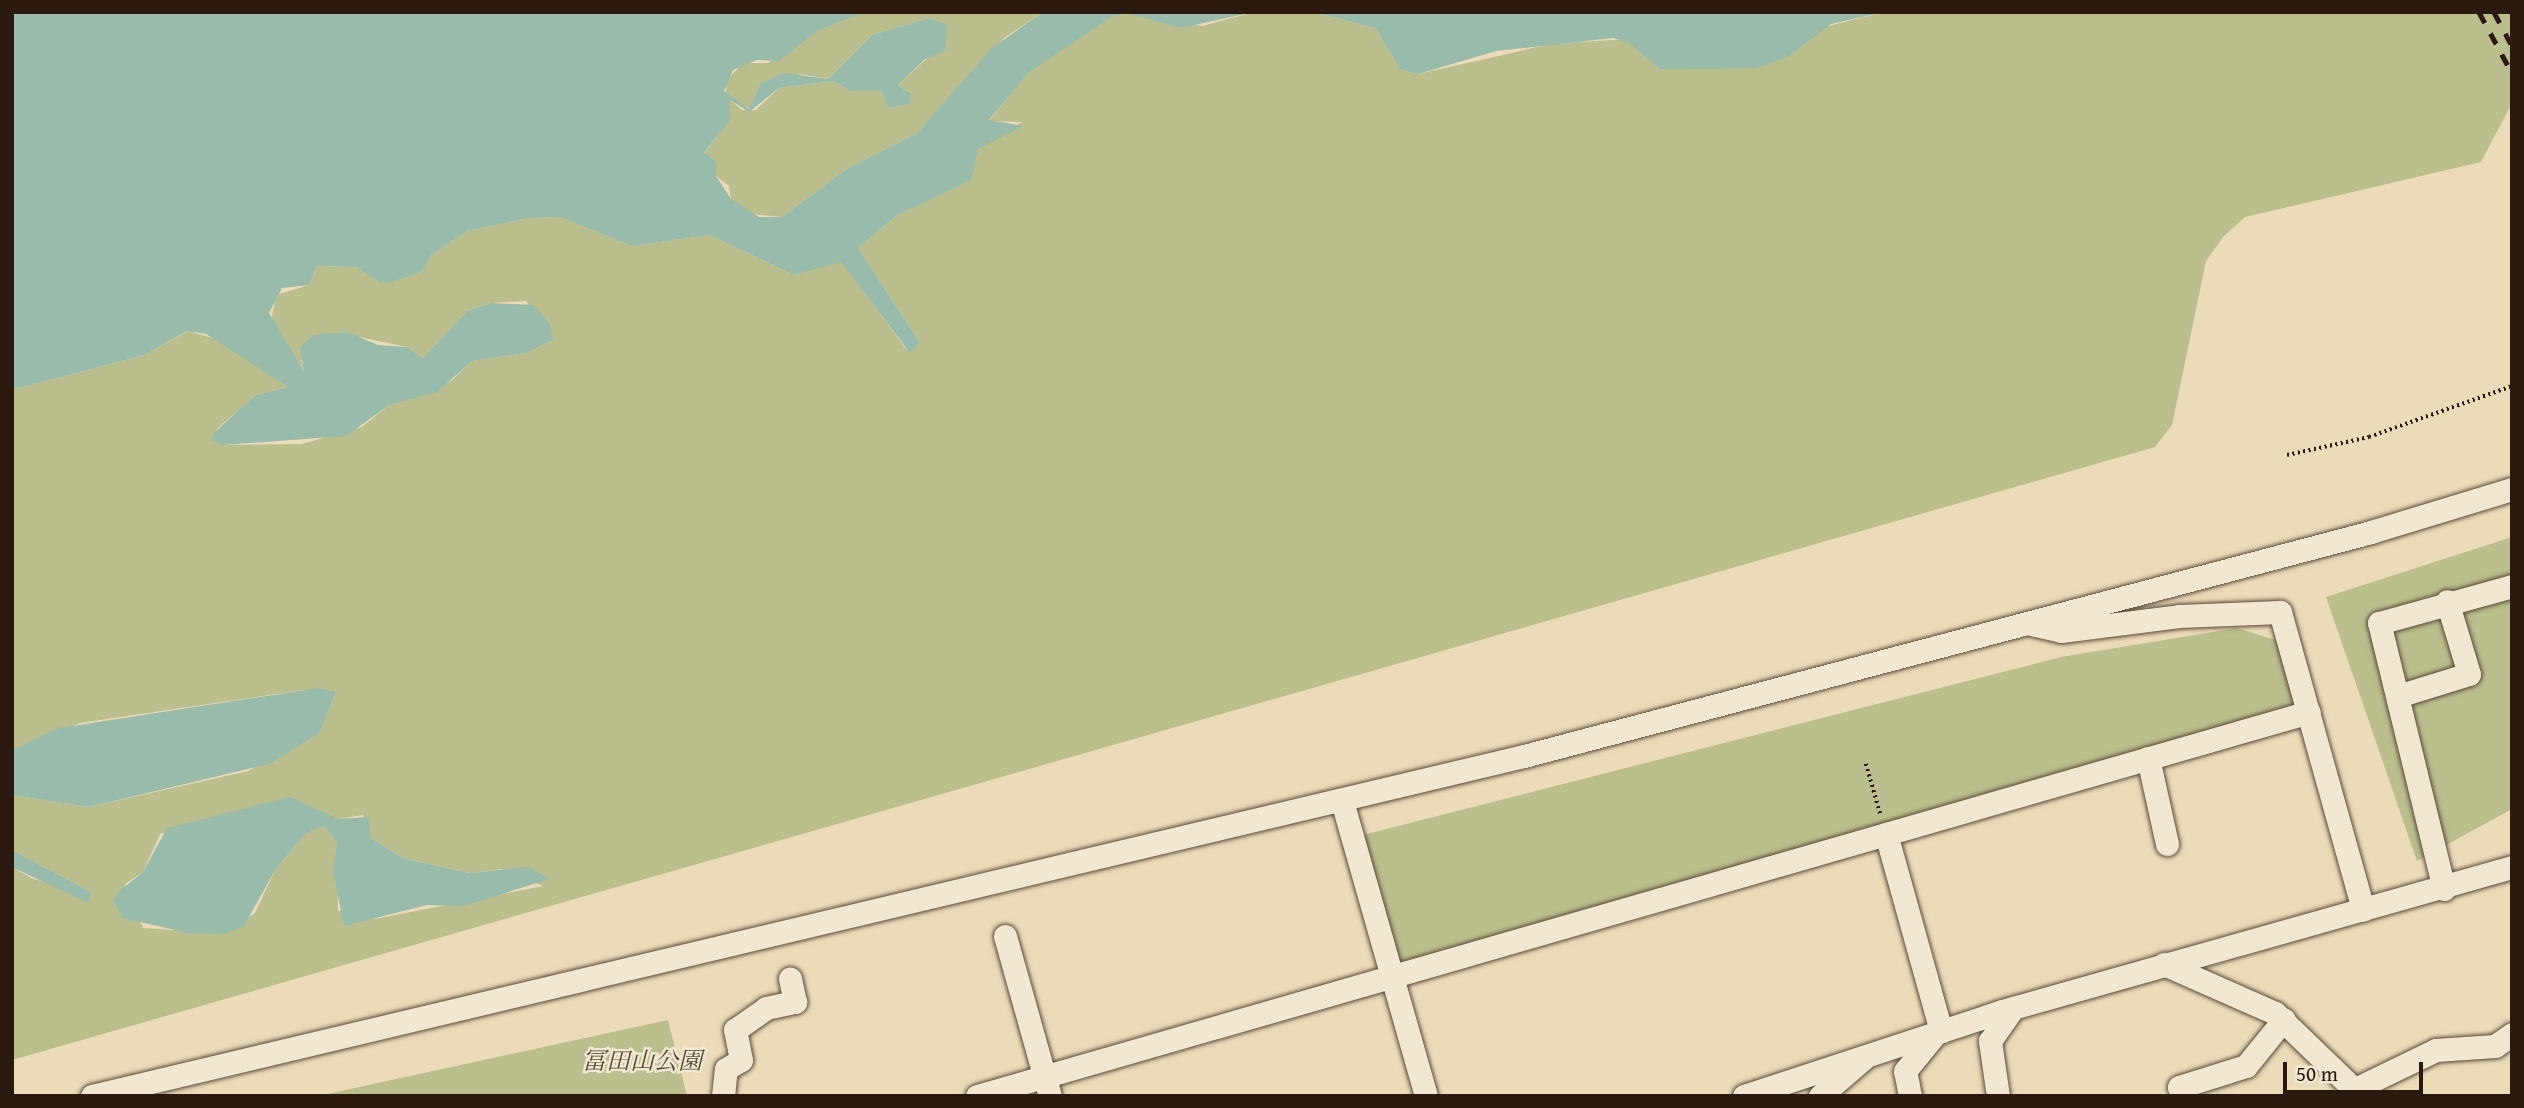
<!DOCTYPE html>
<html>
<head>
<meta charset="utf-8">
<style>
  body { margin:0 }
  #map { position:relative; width:2524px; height:1108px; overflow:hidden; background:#ebdbb8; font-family:"Gentium Book Plus","Noto Serif JP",serif }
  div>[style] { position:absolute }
  .green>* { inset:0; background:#babf8d }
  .water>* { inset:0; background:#98bbac }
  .path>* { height:3.5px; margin-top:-1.75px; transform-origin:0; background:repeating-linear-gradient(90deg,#2b180e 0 2px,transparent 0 5.5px) }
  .roads { filter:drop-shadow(0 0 2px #5b4938) drop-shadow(0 0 2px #5b4938) }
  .minor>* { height:23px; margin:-11.5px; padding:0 11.5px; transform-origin:11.5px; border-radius:11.5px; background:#f2e8d1 }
  .rail>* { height:5px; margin-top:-2.5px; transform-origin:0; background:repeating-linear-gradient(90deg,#2b180e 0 12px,transparent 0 24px) }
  span { translate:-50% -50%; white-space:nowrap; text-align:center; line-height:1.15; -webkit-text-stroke:5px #f2e8d1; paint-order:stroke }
  .park-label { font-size:24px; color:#564a34; font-style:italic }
  .frame { position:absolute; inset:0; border:14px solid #2b180e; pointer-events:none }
  .scale { position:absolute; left:2283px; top:1062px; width:140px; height:32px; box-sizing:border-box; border:4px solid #2b180e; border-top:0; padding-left:9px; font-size:21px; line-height:24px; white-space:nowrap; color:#2b180e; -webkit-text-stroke:5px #f2e8d1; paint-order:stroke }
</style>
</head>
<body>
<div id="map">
  <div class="green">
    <i style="clip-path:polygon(865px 12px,1043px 12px,1004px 38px,917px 133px,845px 170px,782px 217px,751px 214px,731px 199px,729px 186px,716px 176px,716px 161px,704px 154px,719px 134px,730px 100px,742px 110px,756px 110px,779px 88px,833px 81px,850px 91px,882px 91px,888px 108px,909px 104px,907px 91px,898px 85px,944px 43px,929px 18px,872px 35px,828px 79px,801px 74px,757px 90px,750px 109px,726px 97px,726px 81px,743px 63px,768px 63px,817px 31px)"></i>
    <i style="clip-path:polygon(evenodd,1254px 12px,1314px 12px,1375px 28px,1401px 70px,1418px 74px,1551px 44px,1829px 26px,1884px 12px,2512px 12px,2512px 103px,2481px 162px,2245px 217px,2223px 237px,2206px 261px,2172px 425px,2155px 447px,12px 1060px,12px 867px,33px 879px,91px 892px,12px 850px,12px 795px,89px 807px,248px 771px,313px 737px,335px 696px,303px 690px,80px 723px,12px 750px,12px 390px,144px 355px,188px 331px,216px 339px,288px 387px,256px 395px,220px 426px,214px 433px,223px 445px,302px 444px,362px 427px,389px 405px,451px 381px,472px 361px,526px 353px,553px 340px,526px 301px,491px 303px,467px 311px,423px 358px,407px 347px,359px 337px,301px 360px,305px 371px,271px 322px,276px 295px,309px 285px,317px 266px,357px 267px,393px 282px,423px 271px,431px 255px,467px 231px,529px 218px,560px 217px,632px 246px,710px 235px,794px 275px,841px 261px,906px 349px,920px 343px,858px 248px,896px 216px,970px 180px,978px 149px,1022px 122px,989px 121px,1029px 71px,1113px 16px,1127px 13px,1202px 26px,1254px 12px,251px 809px,338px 819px,363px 815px,370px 838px,405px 859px,471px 873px,502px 869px,543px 886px,375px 919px,338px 910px,337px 842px,324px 826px,305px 834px,275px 870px,255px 913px,224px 933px,143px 928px,125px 884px,143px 872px,160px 834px,251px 809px)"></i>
    <i style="clip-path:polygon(2512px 537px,2512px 809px,2417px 861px,2326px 597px)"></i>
    <i style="clip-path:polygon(2237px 628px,2282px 642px,2303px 709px,1395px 969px,1359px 836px,2061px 657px)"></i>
    <i style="clip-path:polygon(668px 1020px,687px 1096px,318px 1096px)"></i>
  </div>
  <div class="water">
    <i style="clip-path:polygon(12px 12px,865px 12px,817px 31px,779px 61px,757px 60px,733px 70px,724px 91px,749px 109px,760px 84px,784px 73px,828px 79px,872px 35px,929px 18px,947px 25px,945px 51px,925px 59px,898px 85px,911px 94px,909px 104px,888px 108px,882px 91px,850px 91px,833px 81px,779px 88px,749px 112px,730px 100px,730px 120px,704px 153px,716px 161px,716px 176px,731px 199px,759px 217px,782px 217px,845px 170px,917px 133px,992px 48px,1043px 12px,1254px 12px,1181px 28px,1127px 13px,1113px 16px,1029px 72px,989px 120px,1023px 126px,978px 149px,971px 180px,896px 216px,858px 248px,920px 343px,910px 353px,841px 262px,794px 275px,710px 235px,632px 246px,560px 217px,529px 218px,467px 231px,431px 255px,423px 271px,393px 282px,379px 282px,357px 267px,317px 266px,309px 285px,282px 288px,269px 313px,304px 371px,300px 347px,313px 335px,347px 332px,378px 345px,407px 347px,423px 358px,467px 311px,491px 303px,534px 305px,550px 325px,553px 340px,526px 353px,472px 361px,437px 392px,389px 405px,346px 436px,223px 445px,212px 440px,214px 433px,242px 407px,256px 395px,288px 387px,206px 334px,187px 331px,144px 355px,12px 390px)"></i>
    <i style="clip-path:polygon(1314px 12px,1884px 12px,1831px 24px,1789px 56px,1757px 68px,1660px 69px,1629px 43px,1613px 38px,1496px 51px,1418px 74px,1401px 70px,1375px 28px)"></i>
    <i style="clip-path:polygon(318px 688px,336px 692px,319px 733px,269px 764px,89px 807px,12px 795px,12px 750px,59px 728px)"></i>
    <i style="clip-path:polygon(290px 797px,338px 819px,369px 817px,370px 838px,405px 859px,470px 873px,528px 867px,550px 879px,463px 906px,427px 905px,344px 926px,333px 871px,337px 842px,324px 826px,305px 834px,275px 870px,244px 926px,224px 934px,188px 933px,123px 918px,113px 901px,117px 893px,143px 872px,167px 828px)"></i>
    <i style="clip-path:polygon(12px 850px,91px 892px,88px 903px,12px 867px)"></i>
  </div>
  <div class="path">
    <i style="left:2287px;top:455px;width:84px;rotate:-12.4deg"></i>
    <i style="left:2369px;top:437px;width:152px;rotate:-19.6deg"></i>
    <i style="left:1866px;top:764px;width:54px;rotate:73.9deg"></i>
  </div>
  <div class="roads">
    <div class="minor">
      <i style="left:2027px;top:623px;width:35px;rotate:13deg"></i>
      <i style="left:2061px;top:631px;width:119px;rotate:-7.2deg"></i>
      <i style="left:2179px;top:616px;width:101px;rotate:-2.3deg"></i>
      <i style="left:2280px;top:612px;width:309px;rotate:74.4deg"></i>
      <i style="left:2401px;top:695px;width:71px;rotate:-17.2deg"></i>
      <i style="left:2469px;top:674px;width:76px;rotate:-106.8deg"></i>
      <i style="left:2148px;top:758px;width:88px;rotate:77.5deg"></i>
      <i style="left:1342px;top:801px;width:307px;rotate:74.1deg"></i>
      <i style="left:1886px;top:834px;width:205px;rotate:74.4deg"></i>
      <i style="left:2444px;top:889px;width:274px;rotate:-103.7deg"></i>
      <i style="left:2379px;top:623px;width:138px;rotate:-15.5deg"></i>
      <i style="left:1005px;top:936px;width:166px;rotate:74.3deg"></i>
      <i style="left:2164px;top:964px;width:121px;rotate:23.8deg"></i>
      <i style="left:2275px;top:1013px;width:120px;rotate:44deg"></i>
      <i style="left:2355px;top:1089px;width:90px;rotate:-25.7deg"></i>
      <i style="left:2436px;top:1050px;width:59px;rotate:-3.9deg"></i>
      <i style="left:2495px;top:1046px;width:21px;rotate:-35deg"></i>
      <i style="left:92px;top:1096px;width:1472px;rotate:-13.36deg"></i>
      <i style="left:1524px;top:756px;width:876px;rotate:-14.81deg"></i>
      <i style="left:2371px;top:532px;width:147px;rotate:-17deg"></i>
      <i style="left:723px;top:1096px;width:27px;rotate:-84deg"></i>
      <i style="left:726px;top:1069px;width:17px;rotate:-31deg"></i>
      <i style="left:741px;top:1060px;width:31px;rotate:-101deg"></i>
      <i style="left:735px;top:1030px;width:38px;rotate:-35deg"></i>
      <i style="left:766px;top:1008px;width:30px;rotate:-12deg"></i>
      <i style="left:795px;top:1002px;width:24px;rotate:-102deg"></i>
      <i style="left:977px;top:1096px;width:1386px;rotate:-16.08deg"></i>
      <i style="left:1744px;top:1096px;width:272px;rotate:-18.2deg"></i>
      <i style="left:2002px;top:1011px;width:530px;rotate:-15.77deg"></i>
      <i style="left:1820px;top:1096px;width:57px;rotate:-40.7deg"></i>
      <i style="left:1910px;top:1096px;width:25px;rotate:-101deg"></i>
      <i style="left:1905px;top:1071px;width:49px;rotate:-50.8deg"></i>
      <i style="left:1998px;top:1096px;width:56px;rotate:-98.3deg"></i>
      <i style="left:1990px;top:1041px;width:40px;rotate:-55.1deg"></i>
      <i style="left:2184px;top:1096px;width:10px;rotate:-119deg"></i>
      <i style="left:2179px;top:1087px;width:70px;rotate:-17.4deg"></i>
      <i style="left:2246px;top:1066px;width:60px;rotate:-51deg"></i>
    </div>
  </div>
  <div class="rail">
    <i style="left:2479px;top:12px;width:69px;rotate:61.6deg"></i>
    <i style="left:2494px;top:12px;width:38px;rotate:62deg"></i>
  </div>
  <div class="park-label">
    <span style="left:642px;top:1061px">冨田山公園</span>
  </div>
  <div class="frame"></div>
  <div class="scale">50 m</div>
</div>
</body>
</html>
